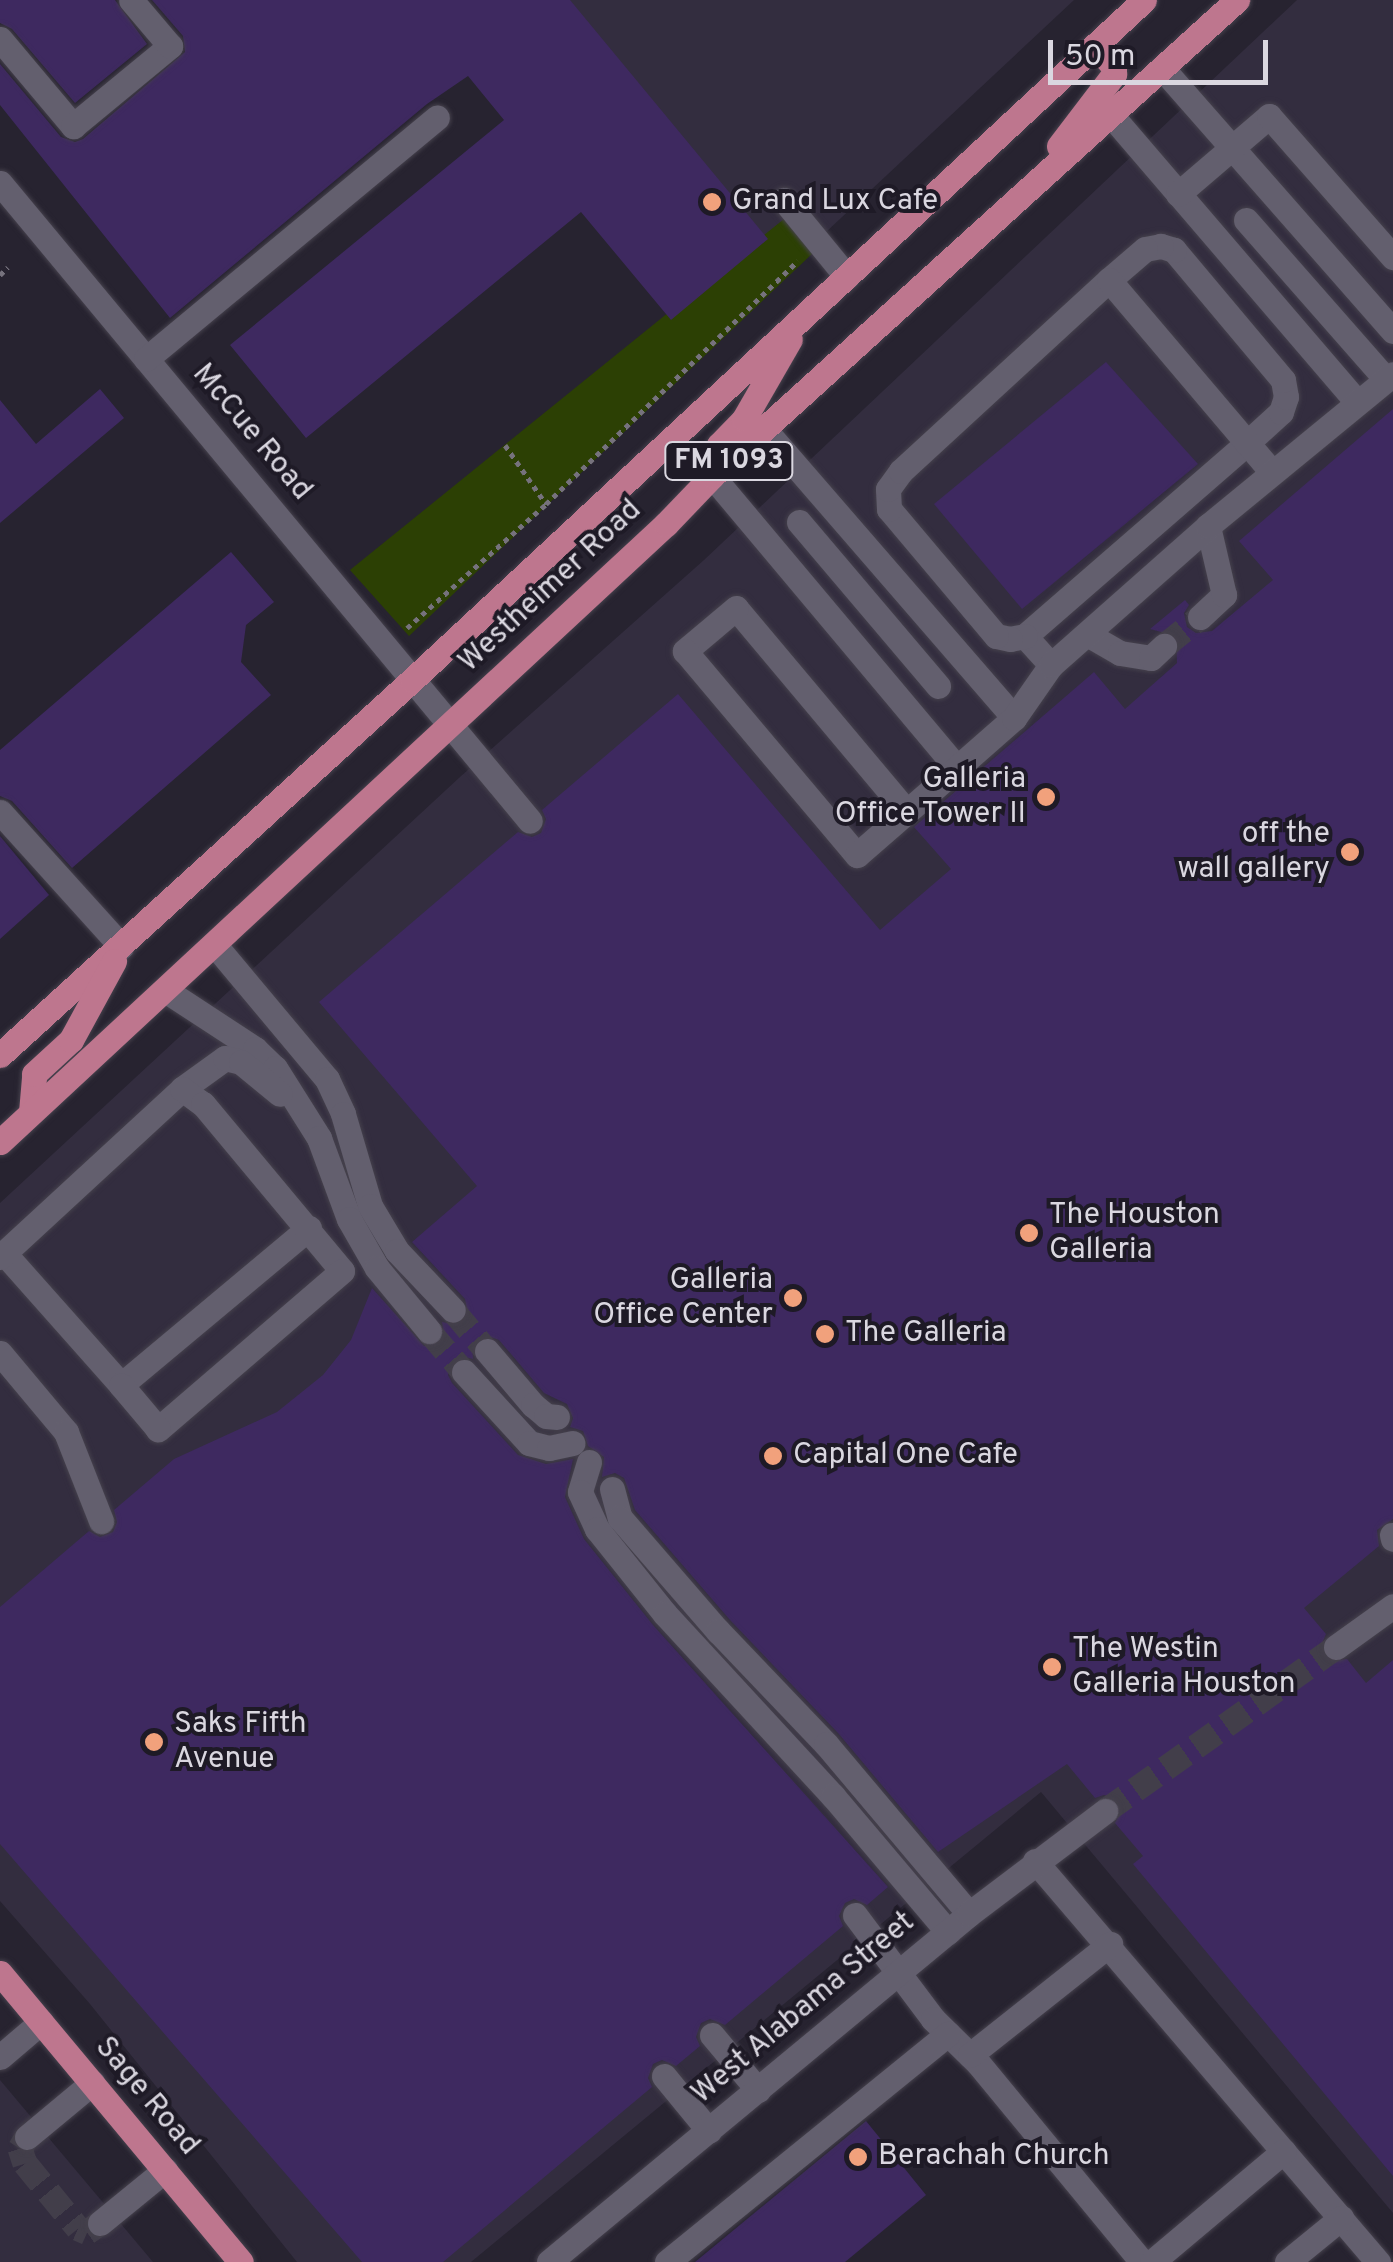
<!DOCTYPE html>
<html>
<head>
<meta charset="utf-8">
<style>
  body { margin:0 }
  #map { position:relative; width:1393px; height:2262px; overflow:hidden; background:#272330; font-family:Overpass,sans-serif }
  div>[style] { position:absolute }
  .built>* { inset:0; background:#332d3f }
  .green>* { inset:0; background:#2c4004 }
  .building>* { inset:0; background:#3e2960 }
  .minor-tunnel>* { height:25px; margin-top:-12.5px; transform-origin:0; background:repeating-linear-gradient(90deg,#423e4a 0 25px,transparent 0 37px) }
  .path>* { height:5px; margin-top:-2.5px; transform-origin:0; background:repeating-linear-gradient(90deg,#76727d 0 5px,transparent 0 10px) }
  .roads { filter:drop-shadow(0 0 2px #45414c) drop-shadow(0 0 2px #45414c) }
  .minor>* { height:25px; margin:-12.5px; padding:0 12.5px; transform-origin:12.5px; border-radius:12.5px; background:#635f6e }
  .major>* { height:25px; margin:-12.5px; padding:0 12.5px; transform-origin:12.5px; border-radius:12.5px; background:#be768e }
  .dots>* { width:28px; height:28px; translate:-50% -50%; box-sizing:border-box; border:5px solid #1e1a26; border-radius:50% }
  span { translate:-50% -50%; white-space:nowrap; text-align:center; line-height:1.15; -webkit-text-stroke:8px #1e1a26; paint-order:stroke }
  .shield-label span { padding:2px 8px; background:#1e1a26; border:2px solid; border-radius:8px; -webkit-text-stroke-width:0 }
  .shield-label { font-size:28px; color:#dad7e0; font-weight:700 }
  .poi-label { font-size:30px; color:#dad7e0 }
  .left { translate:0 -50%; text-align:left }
  .right { translate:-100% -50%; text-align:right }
  .street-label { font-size:30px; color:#dad7e0 }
  .scale { position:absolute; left:1048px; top:40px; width:220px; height:45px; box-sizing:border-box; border:5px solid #dad7e0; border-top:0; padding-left:12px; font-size:30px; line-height:35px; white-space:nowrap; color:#dad7e0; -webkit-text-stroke:8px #1e1a26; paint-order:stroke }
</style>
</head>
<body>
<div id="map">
  <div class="built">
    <i style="clip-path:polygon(408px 0,1074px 0,702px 348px)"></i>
    <i style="clip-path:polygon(1297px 0,1393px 0,1393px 2213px,1041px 1792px,471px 2262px,297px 2262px,90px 2004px,0 1901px,0 1203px,460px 777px,704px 560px)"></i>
    <i style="clip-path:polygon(0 2080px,153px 2262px,0 2262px)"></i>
  </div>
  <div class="green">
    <i style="clip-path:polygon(784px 219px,813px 253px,409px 636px,350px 570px)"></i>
  </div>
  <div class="building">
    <i style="clip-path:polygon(0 0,115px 0,147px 44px,75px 103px,12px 29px,0 23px)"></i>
    <i style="clip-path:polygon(152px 0,570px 0,768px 239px,671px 320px,581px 212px,306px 438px,230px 345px,504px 120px,468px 76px,427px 104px,170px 318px,0 105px,0 64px,61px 137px,75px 142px,83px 139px,185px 52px,183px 36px)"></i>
    <i style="clip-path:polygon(1106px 362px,1198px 464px,1022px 609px,934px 504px)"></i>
    <i style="clip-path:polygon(100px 389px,124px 418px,0 523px,0 400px,36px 444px)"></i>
    <i style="clip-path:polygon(1393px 409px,1393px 1519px,1377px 1530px,1379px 1546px,1304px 1608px,1326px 1634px,1320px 1648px,1328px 1661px,1347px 1659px,1366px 1683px,1393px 1660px,1393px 2176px,1133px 1864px,1143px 1856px,1115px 1823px,1121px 1810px,1117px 1800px,1104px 1795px,1095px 1798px,1067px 1764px,938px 1852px,838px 1733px,730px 1620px,635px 1510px,624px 1478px,615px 1473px,602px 1477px,604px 1457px,588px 1446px,583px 1431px,570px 1427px,573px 1418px,567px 1404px,544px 1393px,499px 1340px,485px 1335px,472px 1345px,473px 1359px,461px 1356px,452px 1361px,448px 1375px,452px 1383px,518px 1455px,546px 1464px,573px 1459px,565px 1497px,584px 1539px,653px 1625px,888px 1887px,867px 1905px,854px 1899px,845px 1903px,839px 1916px,843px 1926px,725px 2025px,710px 2019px,701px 2023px,696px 2037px,700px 2046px,676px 2066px,662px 2060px,653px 2064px,648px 2078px,652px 2087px,443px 2262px,362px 2262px,0 1844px,0 1607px,89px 1531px,100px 1537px,113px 1532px,117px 1522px,114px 1510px,174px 1459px,277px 1412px,323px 1375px,351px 1340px,372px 1288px,424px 1346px,440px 1343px,444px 1336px,442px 1322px,458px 1325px,468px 1316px,465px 1299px,412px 1242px,477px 1186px,319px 1002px,518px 832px,532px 837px,541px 833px,546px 819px,542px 810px,678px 694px,880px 930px,951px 869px,914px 827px,1094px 672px,1125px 709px,1177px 663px,1176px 636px,1150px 629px,1185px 600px,1189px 605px,1184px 613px,1187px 627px,1196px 633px,1212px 631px,1273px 580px,1239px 541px)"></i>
    <i style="clip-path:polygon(231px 552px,274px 602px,246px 625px,241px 662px,271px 695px,72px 868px,12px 801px,0 796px,0 750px)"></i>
    <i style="clip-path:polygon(0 836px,49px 895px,0 939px)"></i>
    <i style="clip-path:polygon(866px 2121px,926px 2195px,845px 2262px,695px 2262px)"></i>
  </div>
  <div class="minor-tunnel">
    <i style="left:1164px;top:646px;width:46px;rotate:-38.9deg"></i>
    <i style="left:453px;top:1310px;width:53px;rotate:50.3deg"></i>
    <i style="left:429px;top:1331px;width:54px;rotate:49.5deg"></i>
    <i style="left:1105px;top:1811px;width:283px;rotate:-35.4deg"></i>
    <i style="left:27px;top:2137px;width:13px;rotate:122deg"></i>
    <i style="left:20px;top:2148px;width:16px;rotate:72deg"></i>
    <i style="left:25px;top:2163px;width:84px;rotate:50.8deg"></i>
    <i style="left:78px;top:2228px;width:10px;rotate:24deg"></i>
    <i style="left:87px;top:2232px;width:16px;rotate:-35deg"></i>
  </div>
  <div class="path">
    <i style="left:0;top:275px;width:11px;rotate:-45deg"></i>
    <i style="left:505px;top:445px;width:72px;rotate:55.2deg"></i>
    <i style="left:407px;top:628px;width:186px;rotate:-41.7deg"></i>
    <i style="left:546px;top:504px;width:350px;rotate:-44deg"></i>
  </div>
  <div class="roads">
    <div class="minor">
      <i style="left:0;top:39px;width:114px;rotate:50deg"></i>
      <i style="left:73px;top:126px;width:126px;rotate:-39.5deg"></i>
      <i style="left:170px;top:46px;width:60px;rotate:-130.3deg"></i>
      <i style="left:1162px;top:68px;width:350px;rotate:48.7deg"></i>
      <i style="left:1111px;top:115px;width:378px;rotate:49.4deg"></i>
      <i style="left:0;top:183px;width:829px;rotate:50.28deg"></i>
      <i style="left:1178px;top:194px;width:120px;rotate:-40.6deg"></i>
      <i style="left:1269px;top:116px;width:188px;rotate:48.7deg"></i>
      <i style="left:784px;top:200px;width:99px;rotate:50.7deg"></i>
      <i style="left:1246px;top:220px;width:210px;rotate:48.7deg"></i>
      <i style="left:146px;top:359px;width:378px;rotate:-39.7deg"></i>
      <i style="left:764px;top:429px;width:382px;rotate:49.1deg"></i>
      <i style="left:712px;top:476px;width:381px;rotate:50deg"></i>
      <i style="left:799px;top:522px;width:215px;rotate:49.7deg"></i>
      <i style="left:1200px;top:617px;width:33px;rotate:-43deg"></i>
      <i style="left:1224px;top:595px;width:71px;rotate:-103.1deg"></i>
      <i style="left:1087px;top:634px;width:38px;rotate:30deg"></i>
      <i style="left:1120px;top:653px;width:31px;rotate:9deg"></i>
      <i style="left:1151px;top:658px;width:18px;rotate:-43deg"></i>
      <i style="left:1025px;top:636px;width:294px;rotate:-41deg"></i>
      <i style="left:1247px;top:443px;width:46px;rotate:-42.4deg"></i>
      <i style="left:1281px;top:412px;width:16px;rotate:-72deg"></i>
      <i style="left:1286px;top:397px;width:17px;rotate:-100deg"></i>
      <i style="left:1283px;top:380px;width:170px;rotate:-130deg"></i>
      <i style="left:1174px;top:250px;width:14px;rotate:-163deg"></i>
      <i style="left:1161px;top:246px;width:16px;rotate:169deg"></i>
      <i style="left:1145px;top:249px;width:48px;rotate:139.3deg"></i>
      <i style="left:1051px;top:665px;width:39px;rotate:-132deg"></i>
      <i style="left:1025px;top:636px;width:15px;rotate:169deg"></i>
      <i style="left:1010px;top:639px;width:14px;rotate:-168deg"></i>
      <i style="left:996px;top:636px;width:166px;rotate:-130.1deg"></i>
      <i style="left:889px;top:509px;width:20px;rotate:-93deg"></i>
      <i style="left:888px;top:489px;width:22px;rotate:-54deg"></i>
      <i style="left:901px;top:471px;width:282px;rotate:-42.6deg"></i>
      <i style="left:1109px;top:280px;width:252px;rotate:49.7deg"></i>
      <i style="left:0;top:812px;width:181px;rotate:47.9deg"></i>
      <i style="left:907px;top:812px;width:266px;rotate:-130deg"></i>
      <i style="left:736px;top:608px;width:67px;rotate:139.9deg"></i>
      <i style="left:685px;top:651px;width:267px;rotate:49.9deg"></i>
      <i style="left:857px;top:855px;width:133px;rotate:-41deg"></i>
      <i style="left:957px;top:768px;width:76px;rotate:-41.3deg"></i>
      <i style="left:1014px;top:718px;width:65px;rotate:-55.1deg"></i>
      <i style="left:1051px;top:665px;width:210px;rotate:-41.5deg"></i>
      <i style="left:1208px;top:526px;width:239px;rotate:-39.4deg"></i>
      <i style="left:214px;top:944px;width:176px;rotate:50.1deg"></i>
      <i style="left:327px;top:1079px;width:38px;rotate:65deg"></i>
      <i style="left:343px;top:1114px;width:96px;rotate:73.6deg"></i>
      <i style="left:370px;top:1206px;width:52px;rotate:59deg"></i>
      <i style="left:397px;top:1251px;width:81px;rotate:46.5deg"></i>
      <i style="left:165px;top:990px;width:108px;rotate:33.2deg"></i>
      <i style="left:255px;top:1049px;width:28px;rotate:44deg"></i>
      <i style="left:275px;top:1068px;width:83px;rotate:57.8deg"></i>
      <i style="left:319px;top:1138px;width:86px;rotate:69.7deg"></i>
      <i style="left:349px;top:1219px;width:56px;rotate:60.3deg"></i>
      <i style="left:377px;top:1268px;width:82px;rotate:50.5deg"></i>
      <i style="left:182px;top:1089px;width:53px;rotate:-35.8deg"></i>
      <i style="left:225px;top:1058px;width:16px;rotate:14deg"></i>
      <i style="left:241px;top:1062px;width:50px;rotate:39.4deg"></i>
      <i style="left:4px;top:1253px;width:176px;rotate:48.4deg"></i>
      <i style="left:121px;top:1385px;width:245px;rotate:-39.9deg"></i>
      <i style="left:0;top:1257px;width:248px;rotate:-42.7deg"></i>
      <i style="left:182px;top:1089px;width:26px;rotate:36deg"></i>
      <i style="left:203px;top:1104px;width:217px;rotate:50.2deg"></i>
      <i style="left:342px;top:1271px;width:243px;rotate:139.3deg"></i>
      <i style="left:158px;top:1429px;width:57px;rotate:-130.1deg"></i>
      <i style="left:487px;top:1351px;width:71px;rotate:49.6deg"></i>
      <i style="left:533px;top:1405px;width:17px;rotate:40deg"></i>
      <i style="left:546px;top:1416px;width:11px;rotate:5deg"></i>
      <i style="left:0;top:1353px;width:103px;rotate:50.1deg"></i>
      <i style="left:66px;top:1432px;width:96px;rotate:68.5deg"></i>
      <i style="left:464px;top:1372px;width:96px;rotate:47.5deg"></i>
      <i style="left:529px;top:1443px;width:21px;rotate:14deg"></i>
      <i style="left:549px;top:1448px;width:24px;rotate:-12deg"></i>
      <i style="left:589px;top:1462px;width:31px;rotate:107deg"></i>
      <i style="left:580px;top:1492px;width:41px;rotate:65.3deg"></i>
      <i style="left:597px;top:1529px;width:109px;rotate:51.3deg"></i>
      <i style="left:665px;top:1614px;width:248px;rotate:47.3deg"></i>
      <i style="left:833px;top:1796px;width:178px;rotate:49.8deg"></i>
      <i style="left:612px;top:1489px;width:30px;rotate:75deg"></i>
      <i style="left:620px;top:1518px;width:150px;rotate:49.1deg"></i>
      <i style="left:718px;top:1631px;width:156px;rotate:46.3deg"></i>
      <i style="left:826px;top:1744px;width:222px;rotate:49.9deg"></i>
      <i style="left:1392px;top:1535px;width:4px;rotate:76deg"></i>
      <i style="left:1336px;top:1647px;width:70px;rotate:-35.7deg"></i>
      <i style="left:1035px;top:1861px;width:528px;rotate:49.46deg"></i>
      <i style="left:855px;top:1915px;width:130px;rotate:53.1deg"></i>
      <i style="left:933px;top:2019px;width:63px;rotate:44.4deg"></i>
      <i style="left:978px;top:2063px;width:258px;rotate:50.5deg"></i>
      <i style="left:712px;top:2035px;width:72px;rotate:50.1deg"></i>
      <i style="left:970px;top:2055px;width:179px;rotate:-38.4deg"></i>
      <i style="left:0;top:2057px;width:54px;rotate:-40.5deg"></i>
      <i style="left:664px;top:2076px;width:71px;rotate:50.7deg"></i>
      <i style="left:27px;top:2137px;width:85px;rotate:-39.7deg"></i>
      <i style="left:100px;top:2223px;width:84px;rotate:-39.2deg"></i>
      <i style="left:549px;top:2262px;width:545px;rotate:-39.64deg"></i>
      <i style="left:969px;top:1914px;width:171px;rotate:-37.1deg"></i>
      <i style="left:667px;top:2262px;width:362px;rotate:-39.1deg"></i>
      <i style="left:1152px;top:2262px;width:172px;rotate:-40.1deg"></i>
      <i style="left:1287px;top:2262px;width:70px;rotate:-39.2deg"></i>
    </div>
    <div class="major">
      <i style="left:1059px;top:146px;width:91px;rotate:-52.6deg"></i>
      <i style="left:1114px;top:74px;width:7px;rotate:-90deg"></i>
      <i style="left:1114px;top:67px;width:29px;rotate:-131deg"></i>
      <i style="left:712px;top:476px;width:12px;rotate:-99deg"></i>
      <i style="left:710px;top:464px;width:21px;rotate:-65deg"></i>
      <i style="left:719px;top:445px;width:36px;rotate:-46deg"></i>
      <i style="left:744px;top:419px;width:92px;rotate:-60.1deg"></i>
      <i style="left:0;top:1055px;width:557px;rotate:-42.31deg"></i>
      <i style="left:412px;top:680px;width:999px;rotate:-42.89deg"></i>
      <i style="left:31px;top:1112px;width:38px;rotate:-85deg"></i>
      <i style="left:34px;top:1074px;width:50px;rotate:-42.6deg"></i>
      <i style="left:71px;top:1040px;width:90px;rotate:-61.4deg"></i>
      <i style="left:0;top:1142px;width:909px;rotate:-42.86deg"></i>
      <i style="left:666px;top:524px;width:66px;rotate:-46.2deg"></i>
      <i style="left:712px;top:476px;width:709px;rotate:-42.2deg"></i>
      <i style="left:0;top:1973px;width:376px;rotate:50.2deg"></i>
    </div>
  </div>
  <div class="dots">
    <i style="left:712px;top:202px;background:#f1a17c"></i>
    <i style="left:1046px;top:797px;background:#f1a17c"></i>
    <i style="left:1350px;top:852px;background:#f1a17c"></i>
    <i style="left:1029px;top:1233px;background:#f1a17c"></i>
    <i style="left:793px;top:1298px;background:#f1a17c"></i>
    <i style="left:825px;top:1334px;background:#f1a17c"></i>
    <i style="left:773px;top:1456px;background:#f1a17c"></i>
    <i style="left:1052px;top:1667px;background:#f1a17c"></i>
    <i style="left:154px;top:1742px;background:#f1a17c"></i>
    <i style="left:858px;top:2157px;background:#f1a17c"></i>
  </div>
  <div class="shield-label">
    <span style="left:729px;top:461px">FM 1093</span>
  </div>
  <div class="poi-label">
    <span class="left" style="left:732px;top:202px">Grand Lux Cafe</span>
    <span class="right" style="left:1026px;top:797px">Galleria<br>Office Tower II</span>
    <span class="right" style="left:1330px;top:852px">off the<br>wall gallery</span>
    <span class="left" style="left:1049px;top:1233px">The Houston<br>Galleria</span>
    <span class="right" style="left:773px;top:1298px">Galleria<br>Office Center</span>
    <span class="left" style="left:845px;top:1334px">The Galleria</span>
    <span class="left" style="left:793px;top:1456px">Capital One Cafe</span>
    <span class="left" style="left:1072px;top:1667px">The Westin<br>Galleria Houston</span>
    <span class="left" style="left:174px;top:1742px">Saks Fifth<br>Avenue</span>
    <span class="left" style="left:878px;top:2157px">Berachah Church</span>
  </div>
  <div class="street-label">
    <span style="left:251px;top:433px;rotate:50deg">McCue Road</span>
    <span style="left:551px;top:587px;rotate:-43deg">Westheimer Road</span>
    <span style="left:804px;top:2009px;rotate:-40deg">West Alabama Street</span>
    <span style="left:146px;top:2097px;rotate:50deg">Sage Road</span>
  </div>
  <div class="scale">50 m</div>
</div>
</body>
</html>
